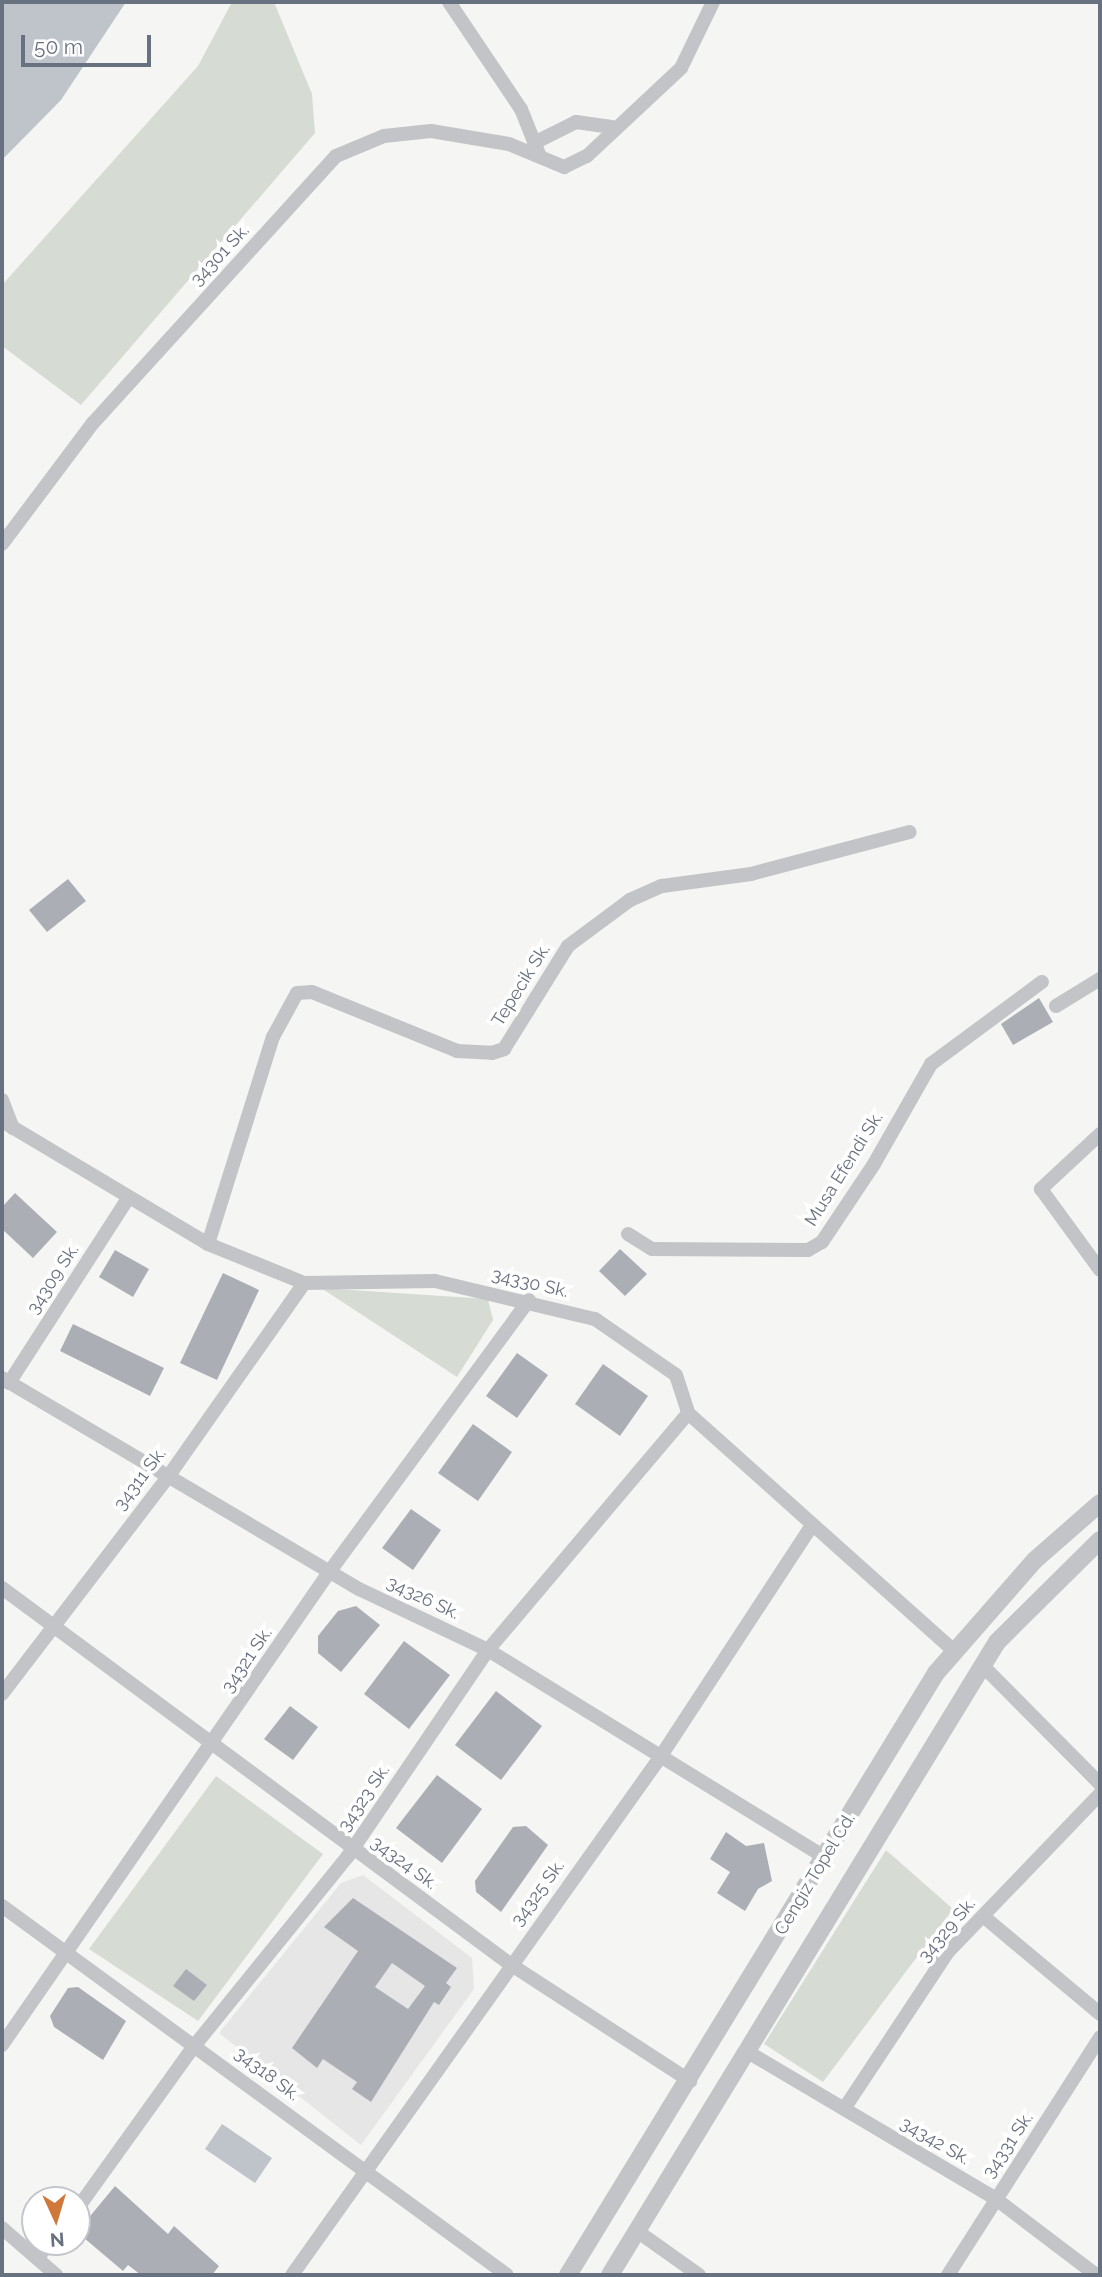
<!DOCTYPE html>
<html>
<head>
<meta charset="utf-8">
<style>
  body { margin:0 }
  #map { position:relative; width:1102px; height:2277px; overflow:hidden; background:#f5f6f3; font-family:Raleway,sans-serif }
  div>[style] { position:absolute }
  .built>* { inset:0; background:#e6e6e6 }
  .green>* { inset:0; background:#d6dcd4 }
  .water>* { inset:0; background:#bec4ca }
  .building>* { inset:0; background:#abafb5 }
  .minor>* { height:14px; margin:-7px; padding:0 7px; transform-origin:7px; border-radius:7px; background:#c2c4c7 }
  .tertiary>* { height:18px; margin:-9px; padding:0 9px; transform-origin:9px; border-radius:9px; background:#c2c4c7 }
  span { translate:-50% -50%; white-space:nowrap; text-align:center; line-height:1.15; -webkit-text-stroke:7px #fff; paint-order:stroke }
  .street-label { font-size:18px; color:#687180 }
  .frame { position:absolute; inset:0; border:4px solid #687180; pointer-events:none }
  .north { position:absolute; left:21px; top:2186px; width:70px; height:70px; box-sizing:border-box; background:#fff; border:2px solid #c3c6cc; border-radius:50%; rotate:176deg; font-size:19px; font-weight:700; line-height:28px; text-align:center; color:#687180 }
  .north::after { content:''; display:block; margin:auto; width:24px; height:32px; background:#d07839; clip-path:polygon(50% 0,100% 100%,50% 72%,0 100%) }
  .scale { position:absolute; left:21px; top:35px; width:130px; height:32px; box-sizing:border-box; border:4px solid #687180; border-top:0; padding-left:9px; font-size:21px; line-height:24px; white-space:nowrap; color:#687180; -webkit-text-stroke:5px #fff; paint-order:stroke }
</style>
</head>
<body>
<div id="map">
  <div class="built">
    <i style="clip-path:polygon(363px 1875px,472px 1958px,474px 1989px,361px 2145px,219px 2033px,341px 1883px)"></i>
  </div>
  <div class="green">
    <i style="clip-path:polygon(232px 2px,274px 2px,312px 94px,315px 133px,81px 405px,2px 346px,2px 285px,198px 66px)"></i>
    <i style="clip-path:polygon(321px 1288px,488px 1299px,493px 1320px,457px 1377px)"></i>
    <i style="clip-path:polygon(216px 1776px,323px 1854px,198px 2021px,89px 1949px)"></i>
    <i style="clip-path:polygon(886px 1850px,953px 1909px,823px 2082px,764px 2044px)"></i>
  </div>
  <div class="water">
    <i style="clip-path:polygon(2px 2px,126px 2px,61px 100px,2px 160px)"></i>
    <i style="clip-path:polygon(222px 2124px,272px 2158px,255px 2183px,205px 2149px)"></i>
  </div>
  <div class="building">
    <i style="clip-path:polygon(68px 879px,86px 901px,47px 932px,29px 910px)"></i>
    <i style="clip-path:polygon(1039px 998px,1053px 1022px,1013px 1045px,1001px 1024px)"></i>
    <i style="clip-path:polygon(15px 1193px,57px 1232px,33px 1258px,2px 1229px,2px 1207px)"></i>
    <i style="clip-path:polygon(620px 1249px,647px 1274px,625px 1296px,599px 1271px)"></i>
    <i style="clip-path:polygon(115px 1250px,149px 1269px,133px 1297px,99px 1277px)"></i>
    <i style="clip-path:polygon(223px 1273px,259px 1290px,217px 1380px,180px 1363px)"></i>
    <i style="clip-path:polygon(73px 1324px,164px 1368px,150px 1396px,60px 1351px)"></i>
    <i style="clip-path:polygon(517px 1353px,548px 1375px,517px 1418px,486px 1396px)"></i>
    <i style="clip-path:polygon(603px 1364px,648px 1396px,620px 1436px,575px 1404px)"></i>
    <i style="clip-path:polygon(473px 1424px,512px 1452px,478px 1501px,438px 1473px)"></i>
    <i style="clip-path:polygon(411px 1509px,441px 1530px,413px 1570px,382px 1548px)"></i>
    <i style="clip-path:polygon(356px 1606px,380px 1625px,341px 1672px,318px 1653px,318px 1636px,338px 1611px)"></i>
    <i style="clip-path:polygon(404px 1641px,450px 1675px,409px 1729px,364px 1694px)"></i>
    <i style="clip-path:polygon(496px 1691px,542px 1726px,501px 1780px,455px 1745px)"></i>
    <i style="clip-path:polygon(290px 1706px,318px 1727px,293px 1760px,264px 1739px)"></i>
    <i style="clip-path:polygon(437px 1775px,482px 1809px,442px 1863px,396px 1828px)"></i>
    <i style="clip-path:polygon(526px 1826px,548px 1845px,501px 1912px,476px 1892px,475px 1881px,513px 1827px)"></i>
    <i style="clip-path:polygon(726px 1832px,746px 1846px,764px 1843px,772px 1881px,758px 1889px,745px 1911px,717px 1893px,730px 1872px,710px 1859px)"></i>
    <i style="clip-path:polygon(evenodd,353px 1898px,457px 1968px,446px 1983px,451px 1987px,439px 2005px,434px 2002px,371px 2102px,352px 2089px,357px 2082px,323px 2059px,317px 2068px,292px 2048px,358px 1951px,324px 1927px,353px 1898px,392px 1963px,425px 1986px,408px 2009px,375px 1987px,392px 1963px)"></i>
    <i style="clip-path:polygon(186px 1969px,207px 1985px,194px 2001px,173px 1986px)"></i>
    <i style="clip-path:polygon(78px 1987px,126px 2021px,103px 2060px,54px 2027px,50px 2016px,68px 1988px)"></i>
    <i style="clip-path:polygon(115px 2186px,168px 2234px,174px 2226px,219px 2266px,212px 2275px,141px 2275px,128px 2265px,123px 2271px,77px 2232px)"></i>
  </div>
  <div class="minor">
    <i style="left:449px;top:2px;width:129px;rotate:56.1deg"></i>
    <i style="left:521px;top:109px;width:48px;rotate:68.2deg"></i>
    <i style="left:534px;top:143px;width:47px;rotate:-26.6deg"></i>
    <i style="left:576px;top:122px;width:36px;rotate:8deg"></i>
    <i style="left:2px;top:544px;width:151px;rotate:-53.1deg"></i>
    <i style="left:93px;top:423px;width:361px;rotate:-47.7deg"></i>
    <i style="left:336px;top:156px;width:52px;rotate:-22.6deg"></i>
    <i style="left:384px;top:136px;width:47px;rotate:-6.1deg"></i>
    <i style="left:431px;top:131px;width:79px;rotate:9.5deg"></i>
    <i style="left:509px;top:144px;width:60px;rotate:22.7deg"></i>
    <i style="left:564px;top:167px;width:25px;rotate:-26deg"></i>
    <i style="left:587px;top:156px;width:129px;rotate:-43.1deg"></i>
    <i style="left:681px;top:68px;width:73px;rotate:-64.1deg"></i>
    <i style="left:1056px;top:1006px;width:52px;rotate:-31.5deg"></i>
    <i style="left:2px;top:1100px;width:30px;rotate:69deg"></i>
    <i style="left:2px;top:1121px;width:240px;rotate:30.8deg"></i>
    <i style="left:208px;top:1244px;width:104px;rotate:22.1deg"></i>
    <i style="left:304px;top:1283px;width:131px;rotate:-0.9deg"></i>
    <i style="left:435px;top:1281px;width:164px;rotate:13.4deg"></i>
    <i style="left:595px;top:1319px;width:98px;rotate:34.7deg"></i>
    <i style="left:676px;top:1375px;width:40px;rotate:72deg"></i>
    <i style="left:688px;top:1413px;width:357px;rotate:41.8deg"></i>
    <i style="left:1100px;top:1134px;width:81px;rotate:137deg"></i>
    <i style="left:1041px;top:1189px;width:100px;rotate:53.9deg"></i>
    <i style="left:628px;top:1234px;width:28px;rotate:32deg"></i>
    <i style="left:652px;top:1249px;width:156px;rotate:0.4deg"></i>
    <i style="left:808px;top:1250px;width:16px;rotate:-30deg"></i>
    <i style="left:822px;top:1242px;width:94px;rotate:-56.3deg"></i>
    <i style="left:874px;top:1164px;width:115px;rotate:-60.3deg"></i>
    <i style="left:931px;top:1064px;width:138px;rotate:-36.5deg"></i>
    <i style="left:208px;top:1244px;width:217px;rotate:-72.6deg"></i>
    <i style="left:273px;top:1037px;width:50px;rotate:-61.4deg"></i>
    <i style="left:297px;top:993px;width:15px;rotate:-4deg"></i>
    <i style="left:312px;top:992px;width:157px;rotate:22.1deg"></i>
    <i style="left:457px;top:1051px;width:35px;rotate:3deg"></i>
    <i style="left:492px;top:1053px;width:13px;rotate:-18deg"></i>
    <i style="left:504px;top:1049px;width:121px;rotate:-58.1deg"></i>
    <i style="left:568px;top:946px;width:77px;rotate:-36.6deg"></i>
    <i style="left:630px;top:900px;width:35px;rotate:-24deg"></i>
    <i style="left:662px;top:886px;width:90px;rotate:-7.7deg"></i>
    <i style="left:751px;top:874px;width:164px;rotate:-14.8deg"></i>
    <i style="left:2px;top:1378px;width:415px;rotate:30.6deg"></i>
    <i style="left:359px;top:1589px;width:143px;rotate:25.3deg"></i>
    <i style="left:488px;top:1650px;width:397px;rotate:31.6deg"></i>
    <i style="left:9px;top:1383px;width:221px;rotate:-57.2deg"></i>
    <i style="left:2px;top:1588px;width:632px;rotate:36.51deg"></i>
    <i style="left:510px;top:1964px;width:215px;rotate:33deg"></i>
    <i style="left:982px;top:1665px;width:168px;rotate:45.2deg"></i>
    <i style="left:2px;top:1694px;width:277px;rotate:-52.6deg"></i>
    <i style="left:170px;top:1474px;width:233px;rotate:-54.9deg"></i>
    <i style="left:2px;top:1906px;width:625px;rotate:36.16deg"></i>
    <i style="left:983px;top:1916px;width:153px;rotate:39.9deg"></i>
    <i style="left:2px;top:2045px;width:576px;rotate:-55.32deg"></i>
    <i style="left:330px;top:1571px;width:336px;rotate:-53.7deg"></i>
    <i style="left:746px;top:2051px;width:291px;rotate:30.6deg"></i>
    <i style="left:996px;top:2199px;width:126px;rotate:37.2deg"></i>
    <i style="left:844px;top:2109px;width:188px;rotate:-56.5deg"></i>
    <i style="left:948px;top:1952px;width:219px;rotate:-46.1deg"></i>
    <i style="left:77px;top:2209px;width:202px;rotate:-54.3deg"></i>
    <i style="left:195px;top:2045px;width:243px;rotate:-51deg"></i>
    <i style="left:348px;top:1856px;width:249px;rotate:-55.8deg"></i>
    <i style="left:488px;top:1650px;width:310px;rotate:-49.8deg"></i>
    <i style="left:2px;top:2228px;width:72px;rotate:41deg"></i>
    <i style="left:637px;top:2231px;width:76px;rotate:35.4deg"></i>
    <i style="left:37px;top:2258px;width:21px;rotate:-49deg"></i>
    <i style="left:292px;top:2275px;width:633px;rotate:-54.58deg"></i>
    <i style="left:659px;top:1759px;width:276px;rotate:-56.8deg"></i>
    <i style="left:948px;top:2275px;width:282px;rotate:-57.4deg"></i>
  </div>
  <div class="tertiary">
    <i style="left:568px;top:2275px;width:706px;rotate:-58.56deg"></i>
    <i style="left:936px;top:1673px;width:150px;rotate:-48.8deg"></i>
    <i style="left:1035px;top:1560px;width:86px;rotate:-41.2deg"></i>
    <i style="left:610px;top:2275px;width:742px;rotate:-58.56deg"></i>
    <i style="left:997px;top:1642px;width:145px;rotate:-44.7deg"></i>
  </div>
  <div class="street-label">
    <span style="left:220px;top:255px;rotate:-47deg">34301 Sk.</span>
    <span style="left:521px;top:985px;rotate:-58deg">Tepecik Sk.</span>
    <span style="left:844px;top:1169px;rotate:-58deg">Musa Efendi Sk.</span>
    <span style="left:53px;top:1279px;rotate:-57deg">34309 Sk.</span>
    <span style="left:530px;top:1283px;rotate:13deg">34330 Sk.</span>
    <span style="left:140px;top:1479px;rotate:-53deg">34311 Sk.</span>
    <span style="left:423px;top:1598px;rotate:25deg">34326 Sk.</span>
    <span style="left:247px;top:1660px;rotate:-56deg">34321 Sk.</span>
    <span style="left:364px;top:1798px;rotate:-56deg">34323 Sk.</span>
    <span style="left:404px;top:1863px;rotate:36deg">34324 Sk.</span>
    <span style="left:815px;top:1874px;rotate:-59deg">Cengiz Topel Cd.</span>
    <span style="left:538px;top:1893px;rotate:-54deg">34325 Sk.</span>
    <span style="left:947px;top:1930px;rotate:-50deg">34329 Sk.</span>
    <span style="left:267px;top:2074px;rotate:37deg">34318 Sk.</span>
    <span style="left:935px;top:2141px;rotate:30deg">34342 Sk.</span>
    <span style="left:1008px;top:2145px;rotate:-56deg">34331 Sk.</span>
  </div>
  <div class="frame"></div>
  <div class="north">N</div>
  <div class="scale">50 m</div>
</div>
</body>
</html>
